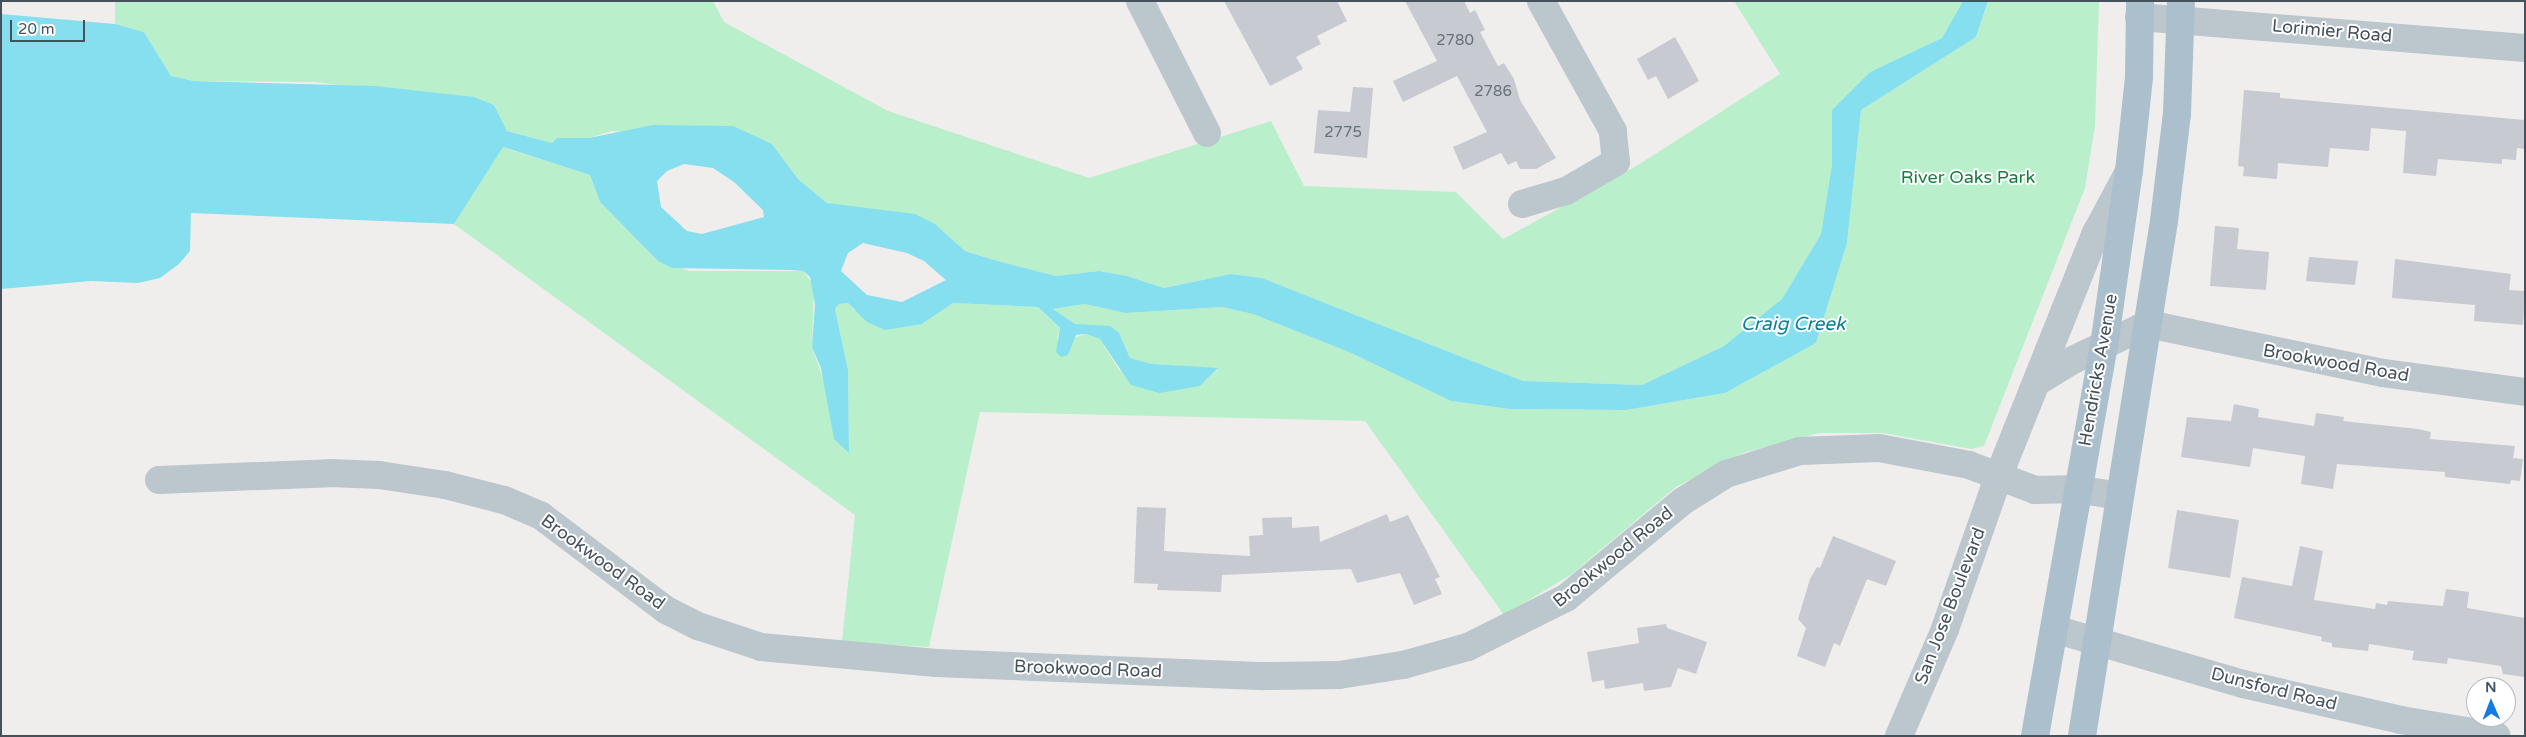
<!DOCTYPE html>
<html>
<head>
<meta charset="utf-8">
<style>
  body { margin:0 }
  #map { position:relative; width:2526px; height:737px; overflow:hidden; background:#f0eded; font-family:"Varela Round",sans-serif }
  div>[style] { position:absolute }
  .green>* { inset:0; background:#b9f0cb }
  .water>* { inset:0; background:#85dfee }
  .building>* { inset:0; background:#c7cad0 }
  .minor>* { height:28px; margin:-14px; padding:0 14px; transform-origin:14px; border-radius:14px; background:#bbc6cd }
  .major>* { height:28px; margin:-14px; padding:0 14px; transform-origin:14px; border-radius:14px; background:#acbfcd }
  span { translate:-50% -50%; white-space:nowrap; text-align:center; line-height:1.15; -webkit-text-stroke:4px #fff; paint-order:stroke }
  .number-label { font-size:15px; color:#667078 }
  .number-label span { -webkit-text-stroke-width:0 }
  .street-label { font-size:18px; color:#45525b }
  .park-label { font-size:18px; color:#147e42 }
  .water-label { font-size:19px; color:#098094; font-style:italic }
  .frame { position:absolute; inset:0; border:2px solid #45525b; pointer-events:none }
  .north { position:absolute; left:2466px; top:677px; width:50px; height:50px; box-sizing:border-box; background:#fff; border:1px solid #b5babd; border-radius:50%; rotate:359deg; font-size:14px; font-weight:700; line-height:20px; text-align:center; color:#45525b }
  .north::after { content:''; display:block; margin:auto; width:18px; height:22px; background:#147be3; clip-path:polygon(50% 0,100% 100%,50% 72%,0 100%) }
  .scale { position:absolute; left:10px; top:20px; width:75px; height:22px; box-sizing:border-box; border:2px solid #45525b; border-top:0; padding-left:6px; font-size:15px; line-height:18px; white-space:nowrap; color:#45525b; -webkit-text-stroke:4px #fff; paint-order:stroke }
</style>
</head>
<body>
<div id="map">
  <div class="green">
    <i style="clip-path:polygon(115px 1px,713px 1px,724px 22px,888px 111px,1089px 178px,1271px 121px,1304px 186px,1456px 192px,1503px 239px,1638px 165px,1780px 74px,1734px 1px,1963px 1px,1942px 38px,1870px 72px,1833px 110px,1832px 164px,1821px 234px,1782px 299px,1724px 346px,1642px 385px,1523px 381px,1262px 278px,1231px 274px,1164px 288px,1127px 276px,1099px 271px,1056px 276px,994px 260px,965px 251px,935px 224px,827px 203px,798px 179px,772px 144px,612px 131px,589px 138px,557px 138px,552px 143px,507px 131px,494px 105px,315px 82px,194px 81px,171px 76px,144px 32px,115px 24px)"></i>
    <i style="clip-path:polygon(1988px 1px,2099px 1px,2095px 126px,2085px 188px,1984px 446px,1971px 449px,1883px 433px,1819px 433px,1743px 453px,1676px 487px,1572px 574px,1504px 615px,1365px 421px,980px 412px,929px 647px,842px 642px,855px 515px,454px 224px,502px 147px,590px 175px,600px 202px,658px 261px,690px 271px,803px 271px,814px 286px,812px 347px,849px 453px,848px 370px,835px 309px,839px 304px,848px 303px,854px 310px,922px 324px,953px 303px,1038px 307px,1060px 329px,1057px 338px,1068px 355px,1073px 338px,1086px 334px,1100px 339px,1119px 370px,1183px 387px,1200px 386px,1218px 369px,1152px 364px,1130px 358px,1119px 333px,1075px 324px,1053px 309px,1085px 304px,1125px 313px,1222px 307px,1253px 314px,1349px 352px,1451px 401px,1510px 409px,1626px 410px,1725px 393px,1816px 343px,1847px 243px,1861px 110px,1976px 37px)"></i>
  </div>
  <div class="water">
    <i style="clip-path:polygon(evenodd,1963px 1px,1988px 1px,1976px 37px,1861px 110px,1847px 243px,1816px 343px,1725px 393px,1626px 410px,1510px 409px,1451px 401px,1349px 352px,1253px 314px,1222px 307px,1125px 313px,1085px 304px,1053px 309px,1075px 324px,1110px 326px,1119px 333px,1130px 358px,1152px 364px,1218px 368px,1200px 386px,1159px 393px,1131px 385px,1100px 339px,1086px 334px,1076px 335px,1068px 355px,1061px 357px,1056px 352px,1060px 328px,1038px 307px,953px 303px,922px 324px,885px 330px,867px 322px,848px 303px,839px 304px,835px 309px,848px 370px,849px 453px,834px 439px,821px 368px,812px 347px,815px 305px,810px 277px,803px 271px,791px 270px,672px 268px,658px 261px,600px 202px,590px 175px,503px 147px,454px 224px,191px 213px,190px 251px,179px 264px,160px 278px,138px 283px,91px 281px,1px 289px,1px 14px,115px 24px,144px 32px,171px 76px,194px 81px,375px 86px,474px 97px,494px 105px,507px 131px,552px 143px,557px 138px,589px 138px,653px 125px,733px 126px,772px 144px,798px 179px,827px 203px,915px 214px,935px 224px,965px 251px,994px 260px,1056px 276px,1099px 271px,1127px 276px,1164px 288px,1231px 274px,1262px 278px,1523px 381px,1642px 385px,1724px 346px,1782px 299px,1821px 234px,1832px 164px,1832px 110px,1870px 72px,1942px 38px,1963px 1px,684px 164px,713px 168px,734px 182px,763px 210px,764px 217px,702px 234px,687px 231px,661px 207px,657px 181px,667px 171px,684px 164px,1963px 1px,863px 243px,907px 253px,924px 261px,946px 280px,902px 302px,867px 295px,841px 271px,848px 253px,863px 243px)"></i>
  </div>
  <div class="building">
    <i style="clip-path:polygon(1224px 1px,1337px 1px,1347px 21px,1317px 36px,1321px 44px,1296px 57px,1303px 69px,1270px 86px)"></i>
    <i style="clip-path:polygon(1405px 1px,1464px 1px,1470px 13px,1475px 10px,1485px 30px,1480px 32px,1498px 66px,1504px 63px,1514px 79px,1520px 100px,1556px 158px,1536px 169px,1520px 169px,1516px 161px,1508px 165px,1501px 153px,1463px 170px,1453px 147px,1487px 132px,1457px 76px,1403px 102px,1393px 81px,1437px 61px)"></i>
    <i style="clip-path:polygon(1675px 37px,1699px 81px,1668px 99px,1656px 76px,1648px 80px,1637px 59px)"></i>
    <i style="clip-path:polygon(1353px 87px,1373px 88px,1367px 158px,1314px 153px,1318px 110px,1350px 112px)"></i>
    <i style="clip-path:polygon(2244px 90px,2280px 93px,2280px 98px,2525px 120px,2525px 149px,2517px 148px,2516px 160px,2502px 159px,2502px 164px,2438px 159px,2436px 176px,2403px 173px,2406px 131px,2371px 128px,2369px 151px,2330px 148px,2328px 167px,2278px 163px,2277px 179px,2243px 176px,2244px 167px,2238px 166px)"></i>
    <i style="clip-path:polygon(2215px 226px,2239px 228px,2237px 249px,2269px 252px,2266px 290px,2210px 286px)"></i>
    <i style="clip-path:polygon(2309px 257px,2358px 261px,2355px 285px,2306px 281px)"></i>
    <i style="clip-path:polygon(2395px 259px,2511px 274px,2509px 290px,2525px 291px,2523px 325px,2474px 321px,2475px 305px,2392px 298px)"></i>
    <i style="clip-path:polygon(2234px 404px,2259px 409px,2258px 417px,2314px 426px,2316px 413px,2344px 417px,2343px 421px,2418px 429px,2431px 432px,2430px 439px,2515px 446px,2513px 458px,2523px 459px,2520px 481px,2511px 480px,2510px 484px,2445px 477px,2445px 472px,2337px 464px,2333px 489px,2301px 484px,2305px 456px,2253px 448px,2250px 467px,2181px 457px,2187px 417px,2231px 421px)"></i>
    <i style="clip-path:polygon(1137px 507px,1166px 508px,1164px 551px,1250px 556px,1249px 536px,1263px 535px,1262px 518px,1292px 517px,1292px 528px,1319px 526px,1320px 542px,1387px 514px,1390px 522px,1408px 515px,1440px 577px,1435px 579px,1442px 594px,1414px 605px,1400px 573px,1357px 583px,1351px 569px,1222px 575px,1221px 592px,1157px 590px,1158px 584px,1134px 583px)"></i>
    <i style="clip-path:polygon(2177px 510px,2239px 520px,2230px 578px,2168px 568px)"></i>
    <i style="clip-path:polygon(1833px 536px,1896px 561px,1886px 586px,1867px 579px,1840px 646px,1834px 643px,1825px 667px,1797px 656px,1806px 628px,1798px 619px,1810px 579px,1817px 567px,1820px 568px)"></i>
    <i style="clip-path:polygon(2300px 546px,2323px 551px,2314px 600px,2375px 609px,2376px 603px,2387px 605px,2388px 601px,2443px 606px,2446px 589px,2469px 592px,2467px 608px,2525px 618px,2525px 677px,2503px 674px,2501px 666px,2448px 658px,2447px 664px,2412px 660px,2414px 651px,2369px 644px,2368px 651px,2332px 647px,2332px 643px,2321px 641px,2322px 637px,2234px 618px,2242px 577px,2292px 586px)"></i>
    <i style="clip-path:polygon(1666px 624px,1667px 628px,1707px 642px,1696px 674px,1678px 668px,1671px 687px,1644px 691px,1643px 683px,1605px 689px,1604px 680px,1592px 682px,1587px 652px,1639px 643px,1637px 628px)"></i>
  </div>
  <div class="minor">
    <i style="left:1140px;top:1px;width:148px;rotate:63.1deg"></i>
    <i style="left:2139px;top:17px;width:387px;rotate:4.6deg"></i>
    <i style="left:1522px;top:204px;width:46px;rotate:-16.5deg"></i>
    <i style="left:1566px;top:191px;width:58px;rotate:-30.1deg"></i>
    <i style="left:1616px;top:162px;width:31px;rotate:-96deg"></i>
    <i style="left:1613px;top:131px;width:149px;rotate:-119deg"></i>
    <i style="left:2037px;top:382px;width:42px;rotate:-31.4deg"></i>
    <i style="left:2073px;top:360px;width:83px;rotate:-25.6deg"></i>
    <i style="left:2148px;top:324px;width:240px;rotate:11.8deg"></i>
    <i style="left:2383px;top:373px;width:143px;rotate:7.6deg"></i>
    <i style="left:159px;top:480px;width:171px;rotate:-2.3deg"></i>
    <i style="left:330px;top:473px;width:49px;rotate:2.3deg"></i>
    <i style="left:379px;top:475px;width:67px;rotate:8.6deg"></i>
    <i style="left:445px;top:485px;width:61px;rotate:14.3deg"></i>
    <i style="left:504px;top:500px;width:39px;rotate:23deg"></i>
    <i style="left:540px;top:515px;width:158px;rotate:37deg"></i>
    <i style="left:666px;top:610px;width:36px;rotate:27deg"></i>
    <i style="left:698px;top:626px;width:66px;rotate:18.4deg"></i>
    <i style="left:761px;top:647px;width:176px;rotate:5.2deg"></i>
    <i style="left:936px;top:663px;width:329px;rotate:2.3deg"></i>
    <i style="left:1265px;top:676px;width:74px;rotate:-0.8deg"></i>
    <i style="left:1339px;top:675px;width:65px;rotate:-8.9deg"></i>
    <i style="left:1403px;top:665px;width:67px;rotate:-15.5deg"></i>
    <i style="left:1468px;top:647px;width:110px;rotate:-26.6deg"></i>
    <i style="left:1566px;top:598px;width:152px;rotate:-39.7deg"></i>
    <i style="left:1683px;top:501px;width:51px;rotate:-32.1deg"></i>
    <i style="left:1726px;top:474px;width:77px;rotate:-17.3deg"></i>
    <i style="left:1800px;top:451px;width:79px;rotate:-2.2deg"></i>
    <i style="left:1879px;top:448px;width:92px;rotate:10.7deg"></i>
    <i style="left:1969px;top:465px;width:71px;rotate:20.7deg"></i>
    <i style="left:2035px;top:490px;width:42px;rotate:-1.4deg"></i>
    <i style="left:2077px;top:489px;width:43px;rotate:9.5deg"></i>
    <i style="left:2054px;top:629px;width:197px;rotate:16.2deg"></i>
    <i style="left:2243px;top:684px;width:162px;rotate:12.8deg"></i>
    <i style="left:2401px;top:720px;width:97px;rotate:9.5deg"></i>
    <i style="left:1899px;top:736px;width:116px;rotate:-66.7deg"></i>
    <i style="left:1945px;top:629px;width:163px;rotate:-70.7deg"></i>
    <i style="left:1999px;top:475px;width:261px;rotate:-68.2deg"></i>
    <i style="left:2096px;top:233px;width:66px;rotate:-61.9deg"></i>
  </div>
  <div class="major">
    <i style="left:2035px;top:736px;width:396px;rotate:-80deg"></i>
    <i style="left:2104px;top:346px;width:177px;rotate:-81.9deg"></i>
    <i style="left:2129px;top:171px;width:95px;rotate:-83.9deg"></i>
    <i style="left:2139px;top:77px;width:76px;rotate:-89.2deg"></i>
    <i style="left:2082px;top:736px;width:521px;rotate:-80.95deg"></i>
    <i style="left:2164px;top:221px;width:108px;rotate:-83.1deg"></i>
    <i style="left:2177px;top:114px;width:113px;rotate:-88deg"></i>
  </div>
  <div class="number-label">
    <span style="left:1455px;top:41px">2780</span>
    <span style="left:1493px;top:92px">2786</span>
    <span style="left:1343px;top:133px">2775</span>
  </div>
  <div class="street-label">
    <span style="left:2332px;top:31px;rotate:5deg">Lorimier Road</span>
    <span style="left:2336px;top:363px;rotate:10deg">Brookwood Road</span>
    <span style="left:2098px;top:370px;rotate:-80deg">Hendricks Avenue</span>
    <span style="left:1613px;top:557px;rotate:-39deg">Brookwood Road</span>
    <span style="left:603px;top:562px;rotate:36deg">Brookwood Road</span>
    <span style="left:1950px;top:606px;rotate:-69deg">San Jose Boulevard</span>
    <span style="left:1088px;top:669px;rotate:2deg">Brookwood Road</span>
    <span style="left:2274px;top:689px;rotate:14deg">Dunsford Road</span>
  </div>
  <div class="park-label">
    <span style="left:1968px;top:177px">River Oaks Park</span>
  </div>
  <div class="water-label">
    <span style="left:1793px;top:325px">Craig Creek</span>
  </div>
  <div class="frame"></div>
  <div class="north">N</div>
  <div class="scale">20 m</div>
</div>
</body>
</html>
